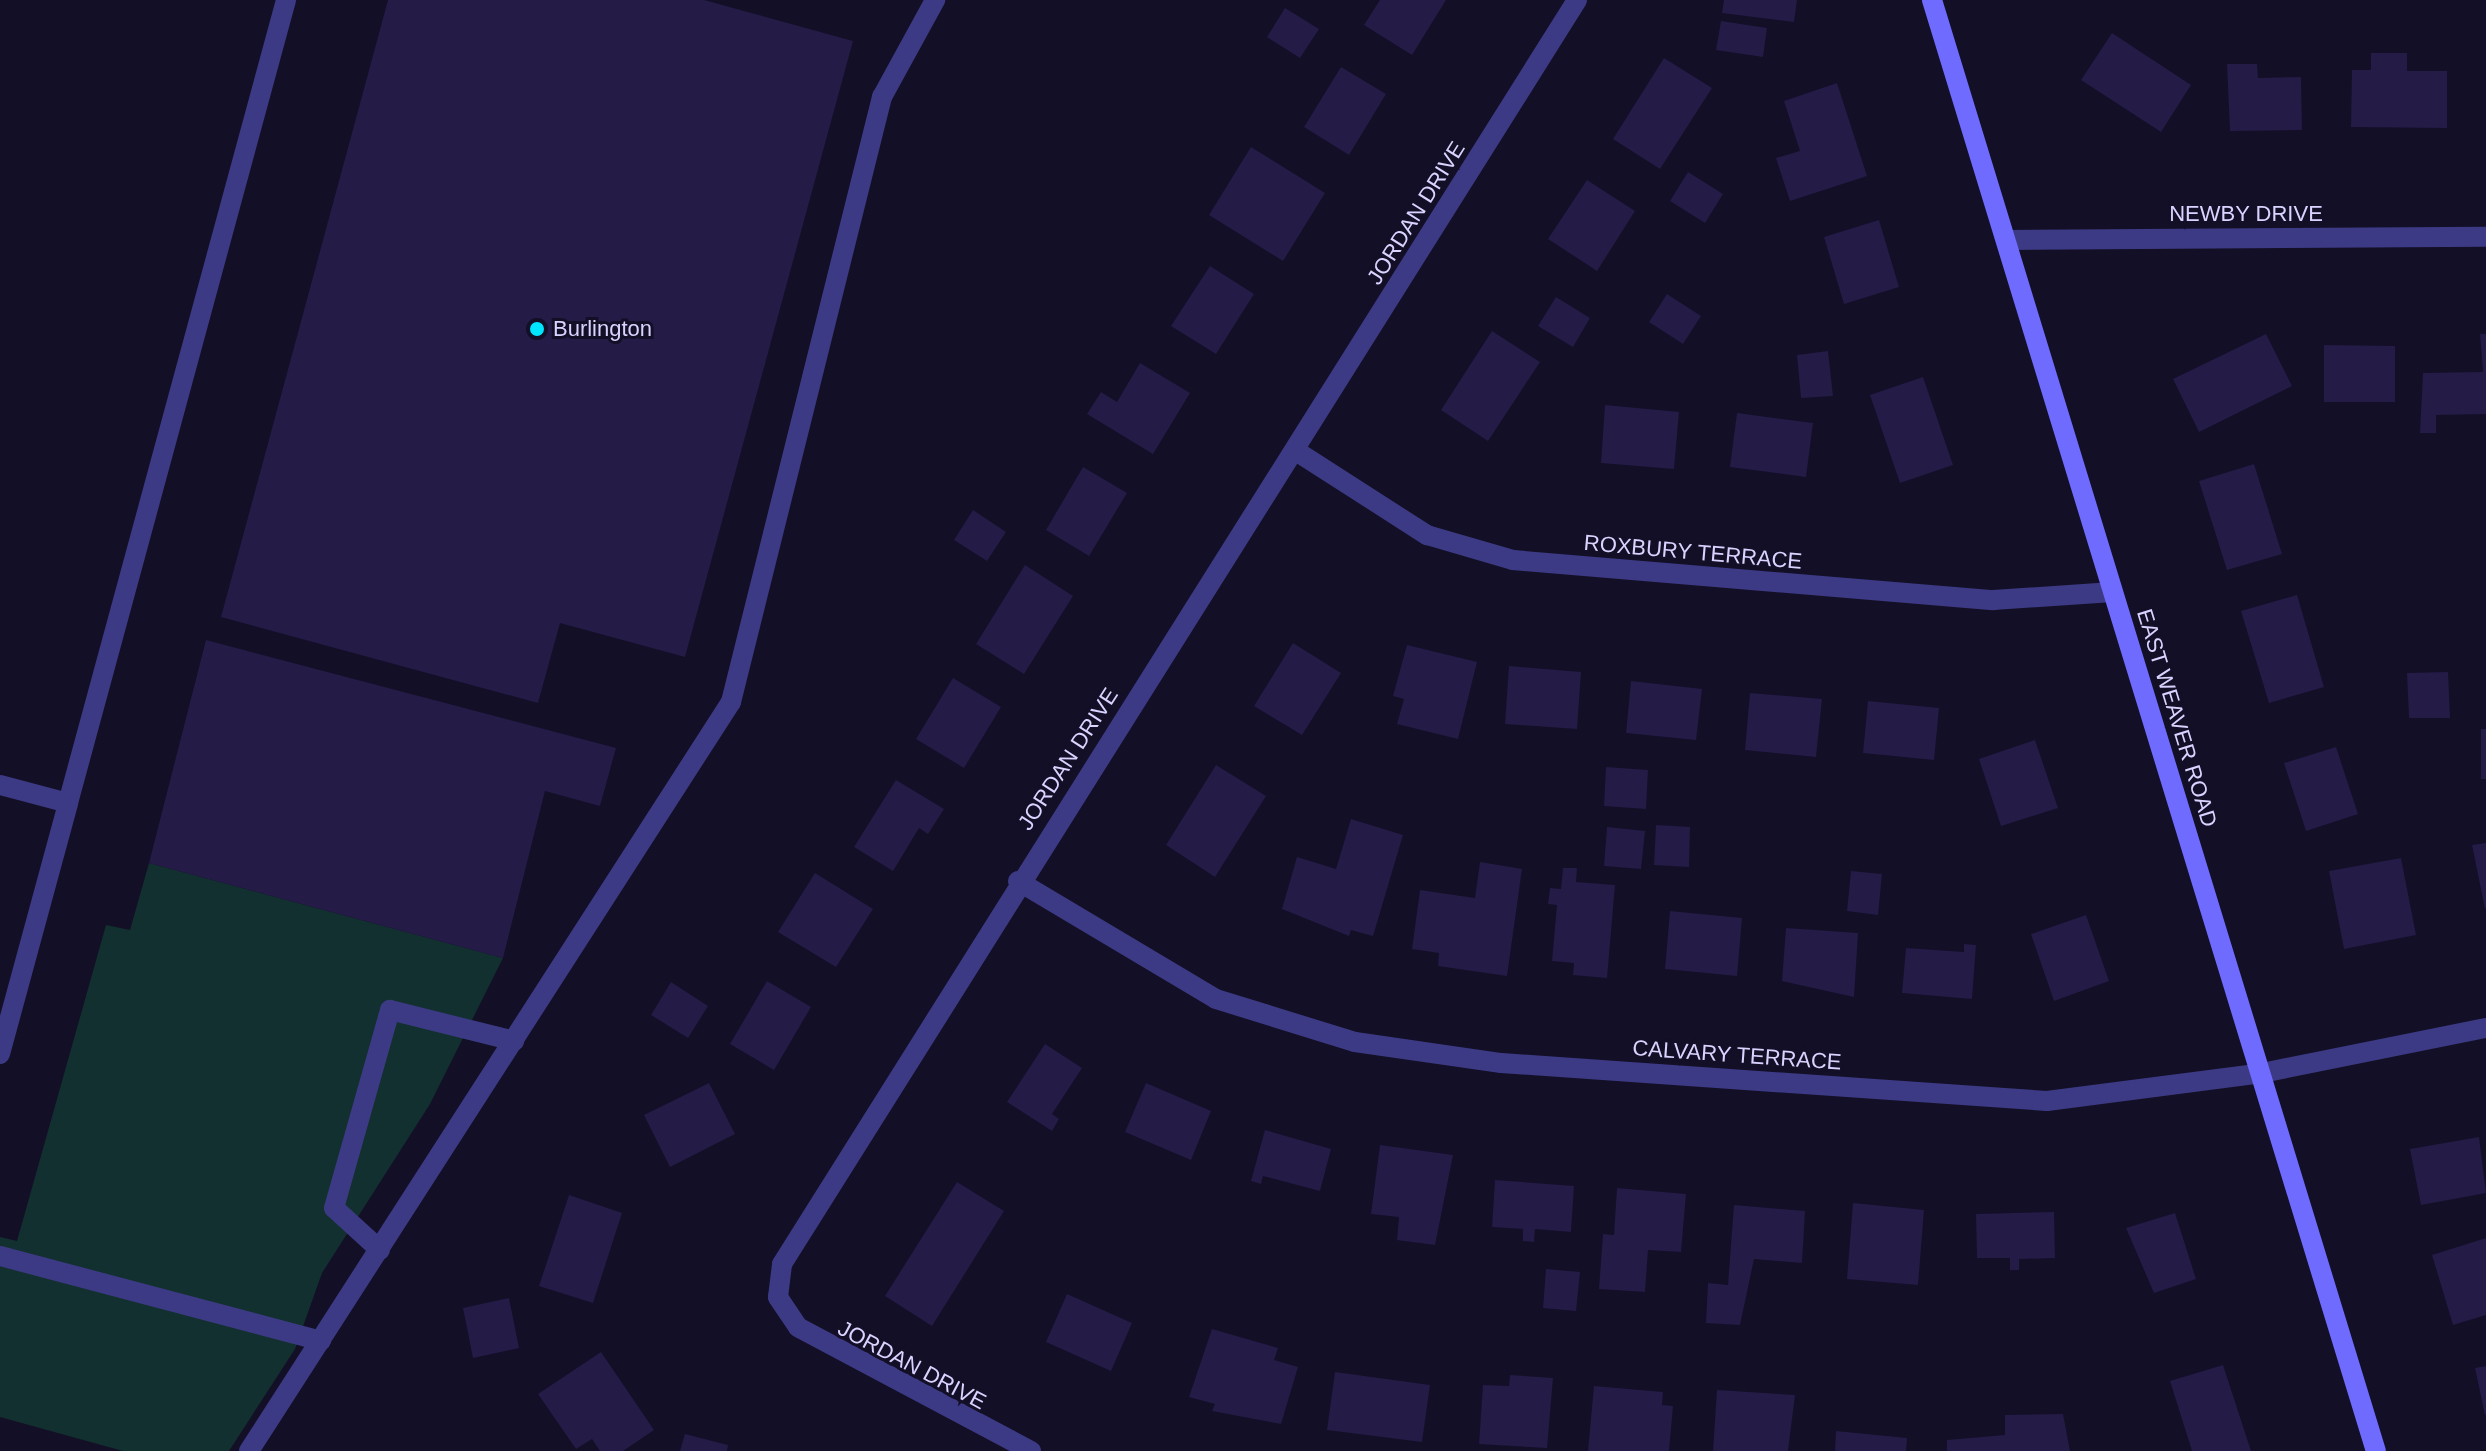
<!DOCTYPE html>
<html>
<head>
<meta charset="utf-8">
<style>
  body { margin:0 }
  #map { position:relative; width:2486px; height:1451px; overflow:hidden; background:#130f26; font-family:Arial,sans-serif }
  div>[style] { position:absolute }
  .green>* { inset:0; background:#12302f }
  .building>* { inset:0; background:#241b47 }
  .lane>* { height:20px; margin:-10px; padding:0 10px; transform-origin:10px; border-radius:10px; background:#3d3a85 }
  .street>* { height:20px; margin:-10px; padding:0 10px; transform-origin:10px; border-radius:10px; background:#3d3a85 }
  .secondary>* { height:20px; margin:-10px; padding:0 10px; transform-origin:10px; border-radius:10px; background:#6f6bff }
  .dots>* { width:22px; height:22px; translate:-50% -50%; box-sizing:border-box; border:4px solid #130f26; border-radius:50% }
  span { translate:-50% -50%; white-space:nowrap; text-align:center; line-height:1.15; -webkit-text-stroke:6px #130f26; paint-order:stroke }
  .street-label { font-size:22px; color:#d9d4ff }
  .poi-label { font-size:22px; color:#d9d4ff }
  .left { translate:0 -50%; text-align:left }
</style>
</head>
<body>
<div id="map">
  <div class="green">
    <i style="clip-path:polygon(149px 863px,503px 958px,430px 1104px,322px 1273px,295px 1349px,229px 1451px,123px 1451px,0 1417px,0 1237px,17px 1241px,106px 925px,130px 930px)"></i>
  </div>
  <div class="building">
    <i style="clip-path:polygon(388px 0,704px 0,853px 41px,685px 657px,560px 623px,538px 703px,221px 617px)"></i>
    <i style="clip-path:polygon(1380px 0,1446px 0,1412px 55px,1364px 25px)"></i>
    <i style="clip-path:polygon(1724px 0,1797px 0,1794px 22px,1722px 13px)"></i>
    <i style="clip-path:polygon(1285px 8px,1319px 29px,1300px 58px,1267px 37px)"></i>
    <i style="clip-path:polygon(1721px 21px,1767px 28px,1763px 57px,1716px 50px)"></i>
    <i style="clip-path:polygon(2112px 33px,2191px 85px,2161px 132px,2081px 80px)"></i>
    <i style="clip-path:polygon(2371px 53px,2407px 53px,2407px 71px,2447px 71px,2447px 128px,2351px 127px,2352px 70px,2371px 70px)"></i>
    <i style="clip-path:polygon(1664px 58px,1712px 88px,1660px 169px,1613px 139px)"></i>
    <i style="clip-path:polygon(2227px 64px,2257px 64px,2258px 78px,2301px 77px,2302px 130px,2230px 131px)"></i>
    <i style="clip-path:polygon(1341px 67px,1386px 94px,1349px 155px,1304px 127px)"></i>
    <i style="clip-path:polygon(1837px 83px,1867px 176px,1790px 201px,1776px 158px,1800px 151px,1784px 101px)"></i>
    <i style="clip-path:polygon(1251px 147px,1325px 193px,1283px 261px,1209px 215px)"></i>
    <i style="clip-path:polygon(1688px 172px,1723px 194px,1705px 223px,1670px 201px)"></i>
    <i style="clip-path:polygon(1587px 180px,1635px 211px,1597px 271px,1548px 239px)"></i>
    <i style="clip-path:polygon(1879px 220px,1899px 287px,1844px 304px,1824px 237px)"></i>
    <i style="clip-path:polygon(1210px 266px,1254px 294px,1216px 354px,1171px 326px)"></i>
    <i style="clip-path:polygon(1667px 294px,1701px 316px,1683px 344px,1649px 322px)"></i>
    <i style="clip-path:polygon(1556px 297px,1590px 318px,1573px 347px,1538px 326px)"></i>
    <i style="clip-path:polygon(1492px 331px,1540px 362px,1488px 441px,1441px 410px)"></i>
    <i style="clip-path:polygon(2266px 334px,2292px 386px,2199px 432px,2173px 379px)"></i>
    <i style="clip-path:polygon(2480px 334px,2486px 334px,2486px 414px,2436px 415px,2436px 433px,2420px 433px,2423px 373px,2483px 372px)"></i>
    <i style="clip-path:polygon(2324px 345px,2395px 346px,2395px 402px,2324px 402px)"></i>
    <i style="clip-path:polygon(1828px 351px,1833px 396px,1801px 398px,1797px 355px)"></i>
    <i style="clip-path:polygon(1140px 363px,1190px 393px,1153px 454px,1087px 414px,1101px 392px,1117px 402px)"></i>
    <i style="clip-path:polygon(1923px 377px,1953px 465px,1900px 483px,1870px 395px)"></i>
    <i style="clip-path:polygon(1605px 405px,1679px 412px,1674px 469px,1601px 463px)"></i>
    <i style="clip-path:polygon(1737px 413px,1813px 423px,1806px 477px,1730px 467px)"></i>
    <i style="clip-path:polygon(2254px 464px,2282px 554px,2227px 570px,2199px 481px)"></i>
    <i style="clip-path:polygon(1083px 467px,1127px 493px,1089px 556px,1046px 530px)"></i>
    <i style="clip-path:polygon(973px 510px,1006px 532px,987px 561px,954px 540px)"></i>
    <i style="clip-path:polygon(1025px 565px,1073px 596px,1024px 674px,976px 644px)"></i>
    <i style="clip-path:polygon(2297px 595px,2324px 687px,2269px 703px,2241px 611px)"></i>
    <i style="clip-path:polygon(206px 640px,616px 748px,600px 806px,545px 791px,503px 958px,149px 863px)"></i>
    <i style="clip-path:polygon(1293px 643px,1341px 673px,1302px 735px,1254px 706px)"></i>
    <i style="clip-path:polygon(1407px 645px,1477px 662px,1458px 739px,1397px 724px,1404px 699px,1393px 696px)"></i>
    <i style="clip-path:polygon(1509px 666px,1581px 672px,1577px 729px,1505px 724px)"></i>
    <i style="clip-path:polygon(2448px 672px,2450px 718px,2409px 718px,2407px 673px)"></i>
    <i style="clip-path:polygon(953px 678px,1001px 707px,964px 768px,916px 739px)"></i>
    <i style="clip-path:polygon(1631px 681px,1702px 689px,1696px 740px,1626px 733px)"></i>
    <i style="clip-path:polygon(1750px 693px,1822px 699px,1816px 757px,1745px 750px)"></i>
    <i style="clip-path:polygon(1868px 701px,1939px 708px,1934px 760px,1863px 753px)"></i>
    <i style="clip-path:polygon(2481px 729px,2486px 729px,2486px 779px,2481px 779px)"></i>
    <i style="clip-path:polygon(2035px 740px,2058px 808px,2001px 826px,1979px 759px)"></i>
    <i style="clip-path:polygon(2336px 747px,2358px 814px,2306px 831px,2284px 763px)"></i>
    <i style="clip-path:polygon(1216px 765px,1266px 796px,1215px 877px,1166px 845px)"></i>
    <i style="clip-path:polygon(1606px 767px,1648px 770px,1646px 809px,1604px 806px)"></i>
    <i style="clip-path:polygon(896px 780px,944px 809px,928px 834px,919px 828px,893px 871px,854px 847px)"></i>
    <i style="clip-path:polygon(1351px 819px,1403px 835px,1373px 936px,1351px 930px,1349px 936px,1282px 909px,1297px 857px,1336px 869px)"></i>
    <i style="clip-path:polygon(1656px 825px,1690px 827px,1689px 867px,1654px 865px)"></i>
    <i style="clip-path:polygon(1607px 827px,1645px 831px,1641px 869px,1604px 866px)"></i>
    <i style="clip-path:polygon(2486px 843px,2486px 908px,2485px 909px,2472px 845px)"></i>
    <i style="clip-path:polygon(2401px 858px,2416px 935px,2344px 949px,2329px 871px)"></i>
    <i style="clip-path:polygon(1480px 862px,1522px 869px,1507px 976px,1438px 966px,1439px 953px,1412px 949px,1420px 890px,1475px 898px)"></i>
    <i style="clip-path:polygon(1563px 868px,1577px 868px,1576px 882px,1615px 885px,1607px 978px,1573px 975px,1574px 963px,1552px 961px,1557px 905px,1548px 904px,1550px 888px,1561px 889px)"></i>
    <i style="clip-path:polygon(1851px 871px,1882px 874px,1878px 915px,1847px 911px)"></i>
    <i style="clip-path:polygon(815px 873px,873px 909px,836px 967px,778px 932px)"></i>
    <i style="clip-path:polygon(1670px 911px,1742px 918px,1737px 976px,1665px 969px)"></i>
    <i style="clip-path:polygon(2086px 915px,2109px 981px,2054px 1001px,2031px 934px)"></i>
    <i style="clip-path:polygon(1786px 928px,1858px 933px,1854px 997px,1782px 981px)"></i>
    <i style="clip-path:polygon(1964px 944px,1976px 945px,1972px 999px,1902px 993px,1906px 948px,1964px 952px)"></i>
    <i style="clip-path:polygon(767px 981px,811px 1007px,774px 1070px,730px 1044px)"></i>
    <i style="clip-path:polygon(671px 982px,708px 1006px,688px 1038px,651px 1015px)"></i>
    <i style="clip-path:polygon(1045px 1044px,1082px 1068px,1052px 1114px,1059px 1119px,1052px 1131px,1007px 1102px)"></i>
    <i style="clip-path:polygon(709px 1083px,735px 1134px,670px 1167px,644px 1115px)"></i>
    <i style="clip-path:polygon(1146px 1083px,1211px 1111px,1191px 1160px,1125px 1132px)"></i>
    <i style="clip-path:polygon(1265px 1130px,1331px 1149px,1320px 1191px,1263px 1176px,1261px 1184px,1251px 1181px)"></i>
    <i style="clip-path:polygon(2479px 1137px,2486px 1193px,2421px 1205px,2410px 1149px)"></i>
    <i style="clip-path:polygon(1380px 1145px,1453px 1155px,1435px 1245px,1397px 1240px,1399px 1217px,1371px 1214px)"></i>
    <i style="clip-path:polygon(1495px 1180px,1574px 1186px,1571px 1232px,1535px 1229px,1534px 1242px,1523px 1241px,1523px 1229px,1492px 1227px)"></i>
    <i style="clip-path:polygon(957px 1182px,1004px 1211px,932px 1326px,885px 1296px)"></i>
    <i style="clip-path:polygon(1617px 1188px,1686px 1194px,1681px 1252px,1648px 1250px,1645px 1292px,1599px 1289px,1603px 1234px,1614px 1235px)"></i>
    <i style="clip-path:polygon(569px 1195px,622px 1213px,593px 1303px,539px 1286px)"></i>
    <i style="clip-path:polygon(1853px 1203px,1924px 1210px,1918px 1285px,1847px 1279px)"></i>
    <i style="clip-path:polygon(1734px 1205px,1805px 1211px,1802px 1263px,1754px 1259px,1740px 1325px,1706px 1323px,1708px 1283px,1728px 1285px)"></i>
    <i style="clip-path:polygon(2054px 1212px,2055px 1258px,2019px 1259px,2019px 1270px,2010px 1270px,2010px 1258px,1977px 1258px,1976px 1214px)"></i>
    <i style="clip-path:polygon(2175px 1213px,2196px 1279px,2154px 1293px,2126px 1228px)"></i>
    <i style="clip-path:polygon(2486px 1238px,2486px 1315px,2453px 1325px,2432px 1255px)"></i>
    <i style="clip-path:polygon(1546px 1269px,1580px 1272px,1576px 1311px,1543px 1308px)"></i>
    <i style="clip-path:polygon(1067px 1294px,1132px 1323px,1111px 1371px,1046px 1342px)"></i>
    <i style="clip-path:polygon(509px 1298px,519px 1348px,473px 1358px,463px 1308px)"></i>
    <i style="clip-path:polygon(1212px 1329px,1278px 1348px,1274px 1360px,1298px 1367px,1281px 1424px,1212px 1411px,1215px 1404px,1189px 1397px)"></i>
    <i style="clip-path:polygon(601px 1352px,654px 1430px,623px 1451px,600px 1451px,592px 1439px,576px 1449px,538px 1394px)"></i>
    <i style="clip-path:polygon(2223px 1365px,2251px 1451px,2192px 1451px,2170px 1381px)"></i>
    <i style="clip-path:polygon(2486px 1366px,2486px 1415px,2485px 1415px,2475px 1368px)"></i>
    <i style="clip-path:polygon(1335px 1372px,1430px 1385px,1422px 1442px,1327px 1430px)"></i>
    <i style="clip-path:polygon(1510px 1375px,1553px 1378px,1547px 1448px,1479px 1444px,1483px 1385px,1509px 1386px)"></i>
    <i style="clip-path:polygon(1594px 1386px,1663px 1392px,1662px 1405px,1673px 1406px,1669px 1451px,1588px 1451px)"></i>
    <i style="clip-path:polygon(1717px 1390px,1795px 1395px,1788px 1451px,1713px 1451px)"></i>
    <i style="clip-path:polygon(2063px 1414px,2070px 1451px,1947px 1451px,1947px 1440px,2005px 1435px,2005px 1415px)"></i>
    <i style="clip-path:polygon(1836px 1431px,1907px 1438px,1906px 1451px,1835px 1451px)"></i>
    <i style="clip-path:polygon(685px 1434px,728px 1445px,727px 1451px,680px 1451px)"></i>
  </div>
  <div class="lane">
    <i style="left:0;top:785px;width:70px;rotate:14.8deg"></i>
    <i style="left:68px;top:803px;width:832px;rotate:-74.81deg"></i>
    <i style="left:0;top:1054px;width:260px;rotate:-74.8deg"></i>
    <i style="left:380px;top:1250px;width:62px;rotate:-137.6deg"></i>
    <i style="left:334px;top:1208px;width:206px;rotate:-74.2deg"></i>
    <i style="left:390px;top:1010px;width:128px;rotate:14deg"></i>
    <i style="left:0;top:1256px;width:332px;rotate:14.8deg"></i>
    <i style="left:249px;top:1451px;width:891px;rotate:-57.24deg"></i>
    <i style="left:731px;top:702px;width:624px;rotate:-75.99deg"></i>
    <i style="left:882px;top:97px;width:111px;rotate:-61.3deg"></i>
  </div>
  <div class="street">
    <i style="left:2006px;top:240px;width:480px;rotate:-0.4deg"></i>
    <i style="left:1296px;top:451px;width:156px;rotate:32.7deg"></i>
    <i style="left:1427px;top:535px;width:90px;rotate:16.2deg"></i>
    <i style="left:1513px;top:560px;width:482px;rotate:4.8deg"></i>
    <i style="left:1993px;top:600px;width:120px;rotate:-3.8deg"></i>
    <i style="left:1018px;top:881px;width:230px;rotate:30.8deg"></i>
    <i style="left:1216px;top:999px;width:145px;rotate:17.2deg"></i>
    <i style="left:1355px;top:1042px;width:148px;rotate:8.2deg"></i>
    <i style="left:1501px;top:1063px;width:547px;rotate:3.98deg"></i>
    <i style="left:2047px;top:1101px;width:217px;rotate:-7.4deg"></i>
    <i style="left:2262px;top:1073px;width:228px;rotate:-11.4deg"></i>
    <i style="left:1031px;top:1451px;width:264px;rotate:-152deg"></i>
    <i style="left:798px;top:1327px;width:36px;rotate:-124deg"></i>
    <i style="left:778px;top:1297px;width:33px;rotate:-83deg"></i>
    <i style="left:782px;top:1264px;width:1493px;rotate:-57.83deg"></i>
  </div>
  <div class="secondary">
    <i style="left:1932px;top:0;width:1517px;rotate:72.99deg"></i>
  </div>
  <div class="dots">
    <i style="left:537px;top:329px;background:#00e5ff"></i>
  </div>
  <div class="street-label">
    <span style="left:1416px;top:213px;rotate:-58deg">JORDAN DRIVE</span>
    <span style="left:2246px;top:214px">NEWBY DRIVE</span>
    <span style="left:1693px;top:552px;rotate:5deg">ROXBURY TERRACE</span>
    <span style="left:2177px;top:718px;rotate:73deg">EAST WEAVER ROAD</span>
    <span style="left:1068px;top:759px;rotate:-57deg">JORDAN DRIVE</span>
    <span style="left:1737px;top:1055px;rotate:4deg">CALVARY TERRACE</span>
    <span style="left:912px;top:1365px;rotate:28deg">JORDAN DRIVE</span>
  </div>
  <div class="poi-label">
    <span class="left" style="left:553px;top:329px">Burlington</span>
  </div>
</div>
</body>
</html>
